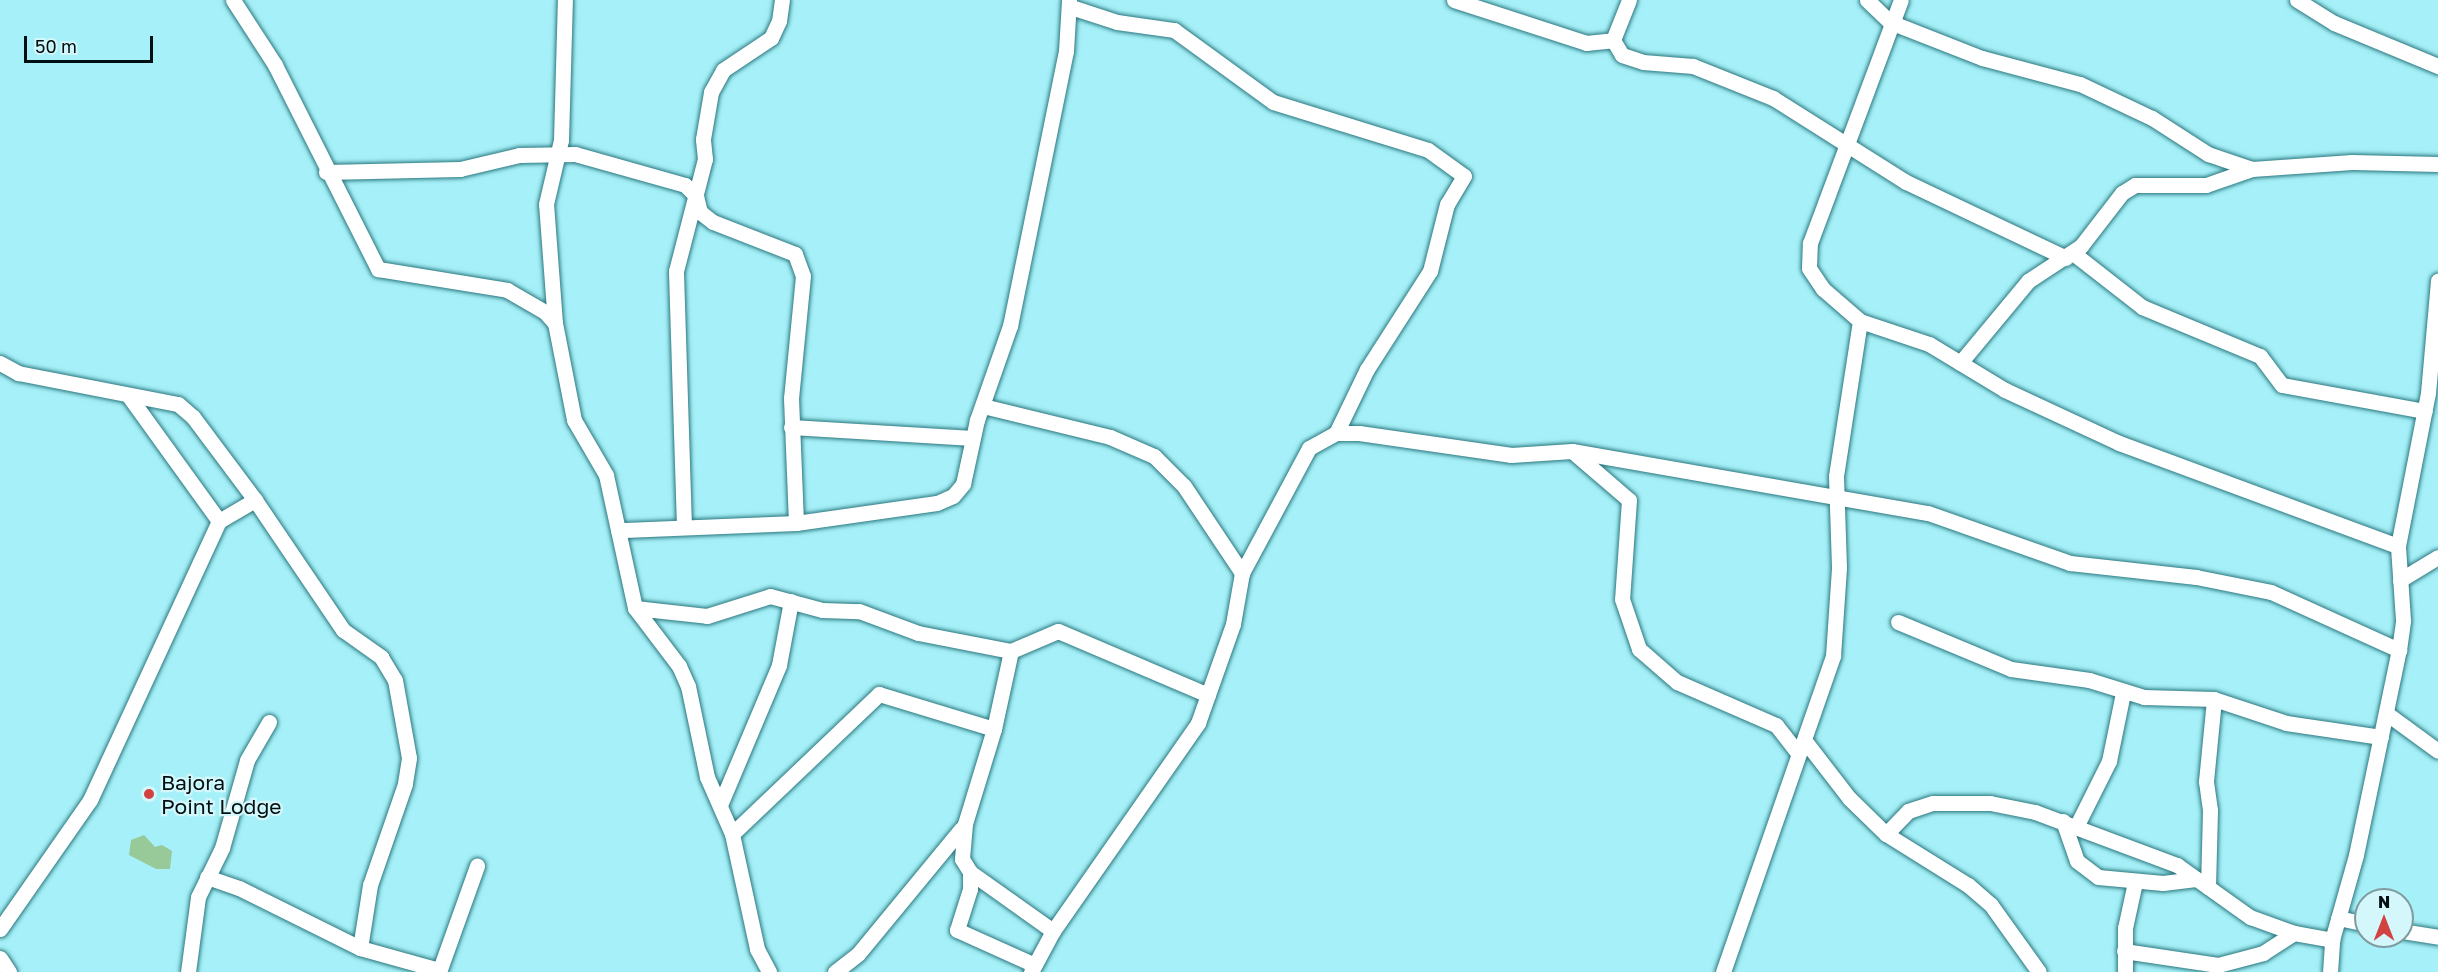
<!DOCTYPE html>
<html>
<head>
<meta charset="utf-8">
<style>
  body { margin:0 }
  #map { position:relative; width:2438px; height:972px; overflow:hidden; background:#a6f1f9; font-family:"Golos Text",sans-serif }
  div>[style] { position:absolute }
  .water>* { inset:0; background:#98ca99 }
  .roads { filter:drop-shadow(0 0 2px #2b777f) drop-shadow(0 0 2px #2b777f) }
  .street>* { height:15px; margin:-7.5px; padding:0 7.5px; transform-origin:7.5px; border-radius:7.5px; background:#fff }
  .dots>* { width:16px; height:16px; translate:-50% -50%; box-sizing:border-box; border:3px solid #d3f7fb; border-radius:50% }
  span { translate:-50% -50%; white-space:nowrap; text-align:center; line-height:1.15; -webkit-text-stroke:4.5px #d3f7fb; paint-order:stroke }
  .poi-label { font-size:21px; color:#001012 }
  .left { translate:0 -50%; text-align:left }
  .north { position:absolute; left:2354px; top:888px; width:60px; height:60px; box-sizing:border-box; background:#d3f7fb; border:2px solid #7f9b9e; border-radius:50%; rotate:0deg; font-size:16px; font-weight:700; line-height:24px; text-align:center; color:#001012 }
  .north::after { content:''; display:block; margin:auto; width:21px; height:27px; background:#d14240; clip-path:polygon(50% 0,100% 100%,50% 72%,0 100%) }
  .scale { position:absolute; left:24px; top:36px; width:129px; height:27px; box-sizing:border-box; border:3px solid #001012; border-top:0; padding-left:8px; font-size:18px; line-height:21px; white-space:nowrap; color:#001012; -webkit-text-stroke:4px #d3f7fb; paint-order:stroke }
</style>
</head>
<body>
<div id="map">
  <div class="water">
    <i style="clip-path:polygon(144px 835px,155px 847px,162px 845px,172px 851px,170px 869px,156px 869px,129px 855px,131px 840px)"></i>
  </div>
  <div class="roads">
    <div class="street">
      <i style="left:233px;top:0;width:77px;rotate:57.1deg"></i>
      <i style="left:275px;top:65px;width:229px;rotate:63.2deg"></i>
      <i style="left:378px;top:269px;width:131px;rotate:9.2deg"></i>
      <i style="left:507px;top:290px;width:44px;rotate:30.1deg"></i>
      <i style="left:545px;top:312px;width:15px;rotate:48deg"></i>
      <i style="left:555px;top:323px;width:99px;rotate:78.9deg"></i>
      <i style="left:574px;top:420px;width:64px;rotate:59.8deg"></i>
      <i style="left:606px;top:475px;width:136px;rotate:77.7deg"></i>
      <i style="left:635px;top:608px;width:73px;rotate:52.8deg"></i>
      <i style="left:679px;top:666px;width:22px;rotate:66deg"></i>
      <i style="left:688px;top:686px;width:93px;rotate:78.2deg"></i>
      <i style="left:707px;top:777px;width:62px;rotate:66.3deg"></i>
      <i style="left:732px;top:834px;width:118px;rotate:77.7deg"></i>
      <i style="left:757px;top:949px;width:26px;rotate:62deg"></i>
      <i style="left:1454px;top:0;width:139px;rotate:18deg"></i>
      <i style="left:1586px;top:43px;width:27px;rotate:-6deg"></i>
      <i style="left:1629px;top:0;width:43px;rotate:111.8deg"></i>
      <i style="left:1613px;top:40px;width:17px;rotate:59deg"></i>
      <i style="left:1622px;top:55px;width:22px;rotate:18deg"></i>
      <i style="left:1643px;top:62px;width:50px;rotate:4.6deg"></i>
      <i style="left:1693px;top:66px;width:86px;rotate:21.8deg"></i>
      <i style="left:1773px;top:98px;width:157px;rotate:32.3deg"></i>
      <i style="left:1906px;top:182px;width:177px;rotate:25.4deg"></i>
      <i style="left:1867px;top:0;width:32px;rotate:44deg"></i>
      <i style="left:1890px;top:22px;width:99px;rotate:21.4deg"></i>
      <i style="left:1982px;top:58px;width:101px;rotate:14.9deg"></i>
      <i style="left:2080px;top:84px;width:80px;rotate:25.3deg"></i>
      <i style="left:2152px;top:118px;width:67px;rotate:32.7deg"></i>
      <i style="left:2208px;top:154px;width:46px;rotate:18.8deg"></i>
      <i style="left:2297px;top:0;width:44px;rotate:31.9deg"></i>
      <i style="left:2334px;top:23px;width:113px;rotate:22.5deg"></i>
      <i style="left:1071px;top:7px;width:48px;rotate:18.1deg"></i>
      <i style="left:1117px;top:22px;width:58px;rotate:8deg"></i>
      <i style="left:1174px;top:30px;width:122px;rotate:36deg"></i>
      <i style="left:1273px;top:102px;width:162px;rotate:17.2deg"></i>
      <i style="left:1428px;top:150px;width:44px;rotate:35.8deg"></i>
      <i style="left:1464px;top:176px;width:33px;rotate:121deg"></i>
      <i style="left:1447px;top:204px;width:69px;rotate:104.2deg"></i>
      <i style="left:1430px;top:271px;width:117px;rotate:122.7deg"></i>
      <i style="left:1367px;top:369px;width:71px;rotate:115.8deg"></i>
      <i style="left:326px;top:172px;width:134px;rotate:-1.3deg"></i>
      <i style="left:460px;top:169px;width:61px;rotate:-13.3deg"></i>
      <i style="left:519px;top:155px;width:56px;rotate:-1deg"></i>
      <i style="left:575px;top:154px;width:114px;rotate:15.7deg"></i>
      <i style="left:685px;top:185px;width:16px;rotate:45deg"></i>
      <i style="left:696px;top:196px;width:16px;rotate:76deg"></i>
      <i style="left:700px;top:212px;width:16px;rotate:38deg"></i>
      <i style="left:713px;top:222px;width:88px;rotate:21.3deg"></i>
      <i style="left:795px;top:254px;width:23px;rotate:70deg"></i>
      <i style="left:803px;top:276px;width:123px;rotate:95.6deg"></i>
      <i style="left:791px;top:398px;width:125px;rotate:87.7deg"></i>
      <i style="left:796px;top:523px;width:178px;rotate:177.7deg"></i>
      <i style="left:2073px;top:253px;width:88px;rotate:38deg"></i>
      <i style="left:2142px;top:307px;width:128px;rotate:22.6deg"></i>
      <i style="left:2260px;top:356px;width:36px;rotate:53deg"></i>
      <i style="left:2282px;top:385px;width:145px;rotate:10.3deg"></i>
      <i style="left:1860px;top:321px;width:73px;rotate:18.4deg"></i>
      <i style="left:1929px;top:344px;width:89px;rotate:31.2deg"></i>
      <i style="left:2005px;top:390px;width:126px;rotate:24.9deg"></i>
      <i style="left:2119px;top:443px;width:297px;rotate:20.3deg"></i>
      <i style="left:555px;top:323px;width:119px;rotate:-94.3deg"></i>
      <i style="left:546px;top:204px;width:66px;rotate:-76.8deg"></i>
      <i style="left:561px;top:140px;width:140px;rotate:-88.4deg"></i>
      <i style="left:0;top:363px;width:21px;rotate:29deg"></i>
      <i style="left:18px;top:373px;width:163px;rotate:11deg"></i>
      <i style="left:178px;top:404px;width:20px;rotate:41deg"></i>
      <i style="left:193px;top:417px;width:104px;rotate:53.2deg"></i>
      <i style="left:255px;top:500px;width:157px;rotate:55.9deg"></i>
      <i style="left:343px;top:630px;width:47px;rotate:35.4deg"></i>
      <i style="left:381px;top:657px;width:27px;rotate:59deg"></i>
      <i style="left:395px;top:680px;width:79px;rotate:79.8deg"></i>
      <i style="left:409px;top:758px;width:26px;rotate:99deg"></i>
      <i style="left:405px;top:784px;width:107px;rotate:109.1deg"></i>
      <i style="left:370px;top:885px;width:64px;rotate:99deg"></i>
      <i style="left:1960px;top:363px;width:107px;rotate:-50.3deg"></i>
      <i style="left:2028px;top:281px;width:64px;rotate:-33.4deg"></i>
      <i style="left:2081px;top:246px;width:67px;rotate:-52.3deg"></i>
      <i style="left:2122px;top:193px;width:15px;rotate:-32deg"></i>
      <i style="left:2135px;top:185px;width:71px"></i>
      <i style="left:2206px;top:185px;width:49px;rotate:-19.2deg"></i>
      <i style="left:2252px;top:169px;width:100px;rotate:-4deg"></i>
      <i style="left:2352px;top:162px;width:86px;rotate:1.3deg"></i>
      <i style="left:983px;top:406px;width:131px;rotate:13.7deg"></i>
      <i style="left:1110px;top:437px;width:48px;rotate:23.4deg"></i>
      <i style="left:1154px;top:456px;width:42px;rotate:45deg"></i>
      <i style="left:1184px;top:486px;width:105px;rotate:56.3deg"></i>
      <i style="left:1242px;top:573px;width:142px;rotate:-61.8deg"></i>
      <i style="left:1309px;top:448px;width:31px;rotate:-29deg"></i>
      <i style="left:1336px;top:433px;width:23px"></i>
      <i style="left:1359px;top:433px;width:154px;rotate:8.2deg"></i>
      <i style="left:1511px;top:455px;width:61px;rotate:-3.8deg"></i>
      <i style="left:1572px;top:451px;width:361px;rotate:9.9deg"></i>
      <i style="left:1928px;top:513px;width:151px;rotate:19.4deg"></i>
      <i style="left:2070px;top:563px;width:127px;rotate:6.3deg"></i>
      <i style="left:2196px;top:577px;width:76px;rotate:11.3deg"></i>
      <i style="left:2271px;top:592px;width:141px;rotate:24.4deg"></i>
      <i style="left:791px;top:427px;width:182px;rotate:3.5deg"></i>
      <i style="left:1572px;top:451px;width:75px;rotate:40.7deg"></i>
      <i style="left:1629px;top:500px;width:99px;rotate:94deg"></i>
      <i style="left:1622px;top:599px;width:53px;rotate:71.2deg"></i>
      <i style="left:1639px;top:649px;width:50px;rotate:41deg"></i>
      <i style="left:1677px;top:682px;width:108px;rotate:23.5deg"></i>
      <i style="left:1776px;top:725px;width:36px;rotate:52deg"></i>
      <i style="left:219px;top:521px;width:42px;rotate:-30.3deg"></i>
      <i style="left:796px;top:523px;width:142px;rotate:-8.1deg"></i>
      <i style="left:937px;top:503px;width:17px;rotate:-24deg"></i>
      <i style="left:953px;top:496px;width:16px;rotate:-50deg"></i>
      <i style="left:963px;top:484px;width:66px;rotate:-77.7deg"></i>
      <i style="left:977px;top:420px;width:100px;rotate:-70.7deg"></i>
      <i style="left:1010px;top:326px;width:281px;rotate:-78.5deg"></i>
      <i style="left:1066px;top:51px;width:51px;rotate:-86.6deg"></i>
      <i style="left:684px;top:527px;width:256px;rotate:-91.8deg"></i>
      <i style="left:676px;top:271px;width:116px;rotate:-75.5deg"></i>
      <i style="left:705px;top:159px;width:20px;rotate:-96deg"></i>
      <i style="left:703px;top:139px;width:48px;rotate:-80.3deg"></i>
      <i style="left:711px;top:92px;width:25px;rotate:-61deg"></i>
      <i style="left:723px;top:70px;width:58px;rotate:-33.7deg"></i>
      <i style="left:771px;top:38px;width:19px;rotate:-65deg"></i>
      <i style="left:779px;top:21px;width:21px;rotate:-82deg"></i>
      <i style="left:2400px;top:580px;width:44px;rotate:-31.2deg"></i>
      <i style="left:635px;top:608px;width:72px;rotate:6.3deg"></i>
      <i style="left:707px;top:616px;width:66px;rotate:-17.6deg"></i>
      <i style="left:770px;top:596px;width:54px;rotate:15.1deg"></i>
      <i style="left:822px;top:610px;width:37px;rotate:2deg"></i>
      <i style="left:859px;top:611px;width:63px;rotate:20.4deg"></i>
      <i style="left:918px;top:633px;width:95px;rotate:11deg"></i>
      <i style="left:1011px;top:651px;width:51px;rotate:-23.1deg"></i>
      <i style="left:1058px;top:631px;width:163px;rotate:23.1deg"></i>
      <i style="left:1898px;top:622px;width:122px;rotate:22.6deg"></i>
      <i style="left:2011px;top:669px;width:79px;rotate:8deg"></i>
      <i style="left:2089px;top:680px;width:58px;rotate:17.2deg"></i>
      <i style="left:2144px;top:697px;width:70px;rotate:1.6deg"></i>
      <i style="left:2214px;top:699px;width:76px;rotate:18.4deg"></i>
      <i style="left:2286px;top:723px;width:96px;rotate:8.4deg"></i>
      <i style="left:1011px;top:651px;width:80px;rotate:102.3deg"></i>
      <i style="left:994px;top:729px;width:99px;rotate:107deg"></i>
      <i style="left:965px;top:824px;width:35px;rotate:95deg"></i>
      <i style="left:962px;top:859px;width:15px;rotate:58deg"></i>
      <i style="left:970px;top:872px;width:102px;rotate:35.4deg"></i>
      <i style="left:2386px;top:713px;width:64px;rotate:36.2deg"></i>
      <i style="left:1805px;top:741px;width:72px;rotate:52.3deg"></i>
      <i style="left:1849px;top:798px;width:52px;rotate:44.2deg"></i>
      <i style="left:1886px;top:834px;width:97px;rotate:31.9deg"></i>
      <i style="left:1968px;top:885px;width:30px;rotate:41deg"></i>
      <i style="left:1991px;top:905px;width:82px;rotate:54.4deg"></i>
      <i style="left:720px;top:805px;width:152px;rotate:-67.1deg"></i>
      <i style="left:779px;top:665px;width:65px;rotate:-79.4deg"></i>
      <i style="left:2063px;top:821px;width:42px;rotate:70.7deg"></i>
      <i style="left:2077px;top:861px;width:26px;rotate:37deg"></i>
      <i style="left:2098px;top:877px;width:65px;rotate:5.3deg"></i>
      <i style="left:2163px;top:883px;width:33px;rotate:-7deg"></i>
      <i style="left:2077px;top:825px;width:72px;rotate:-63.4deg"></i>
      <i style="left:2109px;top:761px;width:69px;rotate:-78.4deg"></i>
      <i style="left:732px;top:834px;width:203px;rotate:-43.6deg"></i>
      <i style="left:879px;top:694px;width:120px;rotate:16.9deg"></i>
      <i style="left:1886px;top:834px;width:32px;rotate:-46deg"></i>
      <i style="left:1908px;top:811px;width:26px;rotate:-18deg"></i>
      <i style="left:1933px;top:803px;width:57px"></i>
      <i style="left:1990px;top:803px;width:46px;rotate:11.3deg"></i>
      <i style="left:2035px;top:812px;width:152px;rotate:20.5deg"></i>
      <i style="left:2177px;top:865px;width:90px;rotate:35.5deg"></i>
      <i style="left:2250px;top:917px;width:47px;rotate:20deg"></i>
      <i style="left:2294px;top:933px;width:39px;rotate:10deg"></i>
      <i style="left:970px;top:872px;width:17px;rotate:90deg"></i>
      <i style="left:970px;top:889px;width:43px;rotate:107.6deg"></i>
      <i style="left:957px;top:930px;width:85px;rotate:24.2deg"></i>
      <i style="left:207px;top:877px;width:34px;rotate:19deg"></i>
      <i style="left:239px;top:888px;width:135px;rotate:26.4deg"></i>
      <i style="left:360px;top:948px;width:82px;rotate:15.6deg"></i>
      <i style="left:2208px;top:887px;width:77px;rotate:-88.5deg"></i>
      <i style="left:2210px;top:810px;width:29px;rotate:-98deg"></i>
      <i style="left:2206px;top:781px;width:82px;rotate:-84.4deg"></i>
      <i style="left:2338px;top:918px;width:29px;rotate:12deg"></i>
      <i style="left:0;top:929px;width:157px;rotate:-55.1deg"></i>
      <i style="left:90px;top:800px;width:307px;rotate:-65.2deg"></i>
      <i style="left:219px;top:521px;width:155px;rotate:-125.8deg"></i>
      <i style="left:2402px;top:931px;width:36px;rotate:9deg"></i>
      <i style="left:2124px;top:951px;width:95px;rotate:8.5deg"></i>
      <i style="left:2218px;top:965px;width:47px;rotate:-14.9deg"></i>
      <i style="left:2263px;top:953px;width:37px;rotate:-33deg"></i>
      <i style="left:0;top:958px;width:17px;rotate:57deg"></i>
      <i style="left:188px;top:972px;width:76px;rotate:-82.4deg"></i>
      <i style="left:198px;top:897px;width:55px;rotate:-63.9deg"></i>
      <i style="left:222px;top:848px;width:91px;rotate:-74.1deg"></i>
      <i style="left:247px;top:760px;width:44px;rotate:-59.9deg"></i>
      <i style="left:439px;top:972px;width:113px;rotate:-70.3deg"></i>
      <i style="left:835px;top:972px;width:29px;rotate:-38deg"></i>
      <i style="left:858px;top:954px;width:162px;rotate:-50.5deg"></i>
      <i style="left:1031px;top:972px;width:47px;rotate:-61.8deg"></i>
      <i style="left:1053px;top:931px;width:254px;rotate:-55.1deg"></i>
      <i style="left:1198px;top:723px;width:105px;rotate:-70.5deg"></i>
      <i style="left:1233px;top:624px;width:52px;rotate:-80deg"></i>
      <i style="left:1723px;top:972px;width:335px;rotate:-70.8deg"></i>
      <i style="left:1833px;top:656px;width:89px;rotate:-86.1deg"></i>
      <i style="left:1839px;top:567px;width:91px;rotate:-91.9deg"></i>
      <i style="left:1836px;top:476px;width:157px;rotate:-81.2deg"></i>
      <i style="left:1860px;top:321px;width:49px;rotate:-139.1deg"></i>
      <i style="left:1823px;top:289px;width:25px;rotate:-124deg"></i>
      <i style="left:1809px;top:268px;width:25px;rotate:-88deg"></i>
      <i style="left:1810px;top:243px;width:259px;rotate:-69.5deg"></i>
      <i style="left:2125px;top:972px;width:44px;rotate:-90deg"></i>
      <i style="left:2125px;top:928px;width:47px;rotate:-77.7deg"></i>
      <i style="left:2330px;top:972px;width:32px;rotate:-86deg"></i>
      <i style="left:2332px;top:940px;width:88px;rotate:-74.2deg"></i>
      <i style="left:2356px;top:855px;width:209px;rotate:-78.2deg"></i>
      <i style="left:2399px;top:650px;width:30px;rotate:-82deg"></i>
      <i style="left:2403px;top:620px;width:74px;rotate:-93.9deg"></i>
      <i style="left:2398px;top:546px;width:156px;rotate:-78.9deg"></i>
      <i style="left:2428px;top:393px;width:113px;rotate:-84.9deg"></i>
    </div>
  </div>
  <div class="dots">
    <i style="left:149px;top:794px;background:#d14240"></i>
  </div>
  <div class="poi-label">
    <span class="left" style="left:161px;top:794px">Bajora<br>Point Lodge</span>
  </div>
  <div class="north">N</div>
  <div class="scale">50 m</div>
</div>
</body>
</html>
